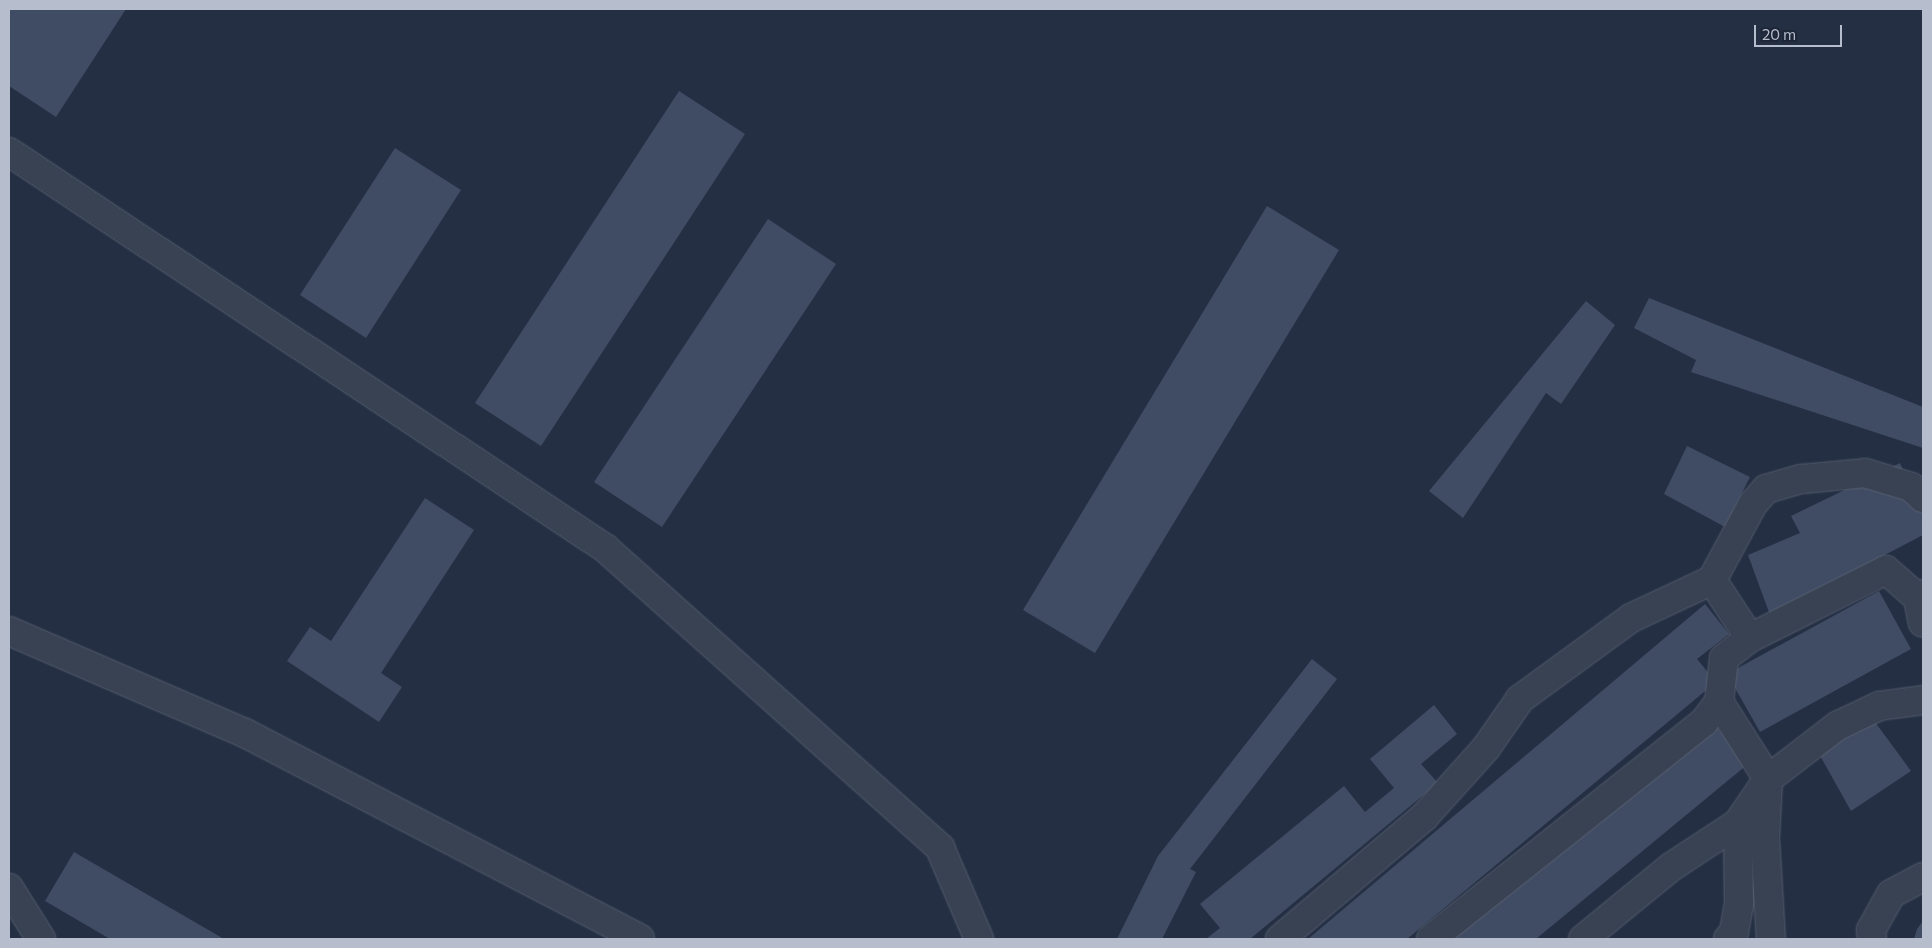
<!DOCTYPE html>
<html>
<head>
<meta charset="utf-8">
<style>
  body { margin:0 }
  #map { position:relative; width:1932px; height:948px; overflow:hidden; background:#242f44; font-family:Commissioner,sans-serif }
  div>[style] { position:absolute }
  .building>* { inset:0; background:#404c64 }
  .roads { filter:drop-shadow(0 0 1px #545d6d) drop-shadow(0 0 1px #545d6d) }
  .minor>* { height:28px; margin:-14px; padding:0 14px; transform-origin:14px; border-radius:14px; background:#394253 }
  span { translate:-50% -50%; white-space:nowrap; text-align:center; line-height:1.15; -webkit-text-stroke:4.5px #1d2738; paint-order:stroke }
  .frame { position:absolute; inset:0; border:10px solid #b6bdcd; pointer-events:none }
  .scale { position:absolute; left:1754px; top:25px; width:88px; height:22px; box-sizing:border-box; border:2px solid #b6bdcd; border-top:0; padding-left:6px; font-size:15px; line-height:18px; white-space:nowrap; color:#b6bdcd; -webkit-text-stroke:4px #1d2738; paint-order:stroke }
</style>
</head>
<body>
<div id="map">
  <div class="building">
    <i style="clip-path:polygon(9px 9px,126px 9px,56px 117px,9px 86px)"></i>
    <i style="clip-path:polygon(679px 91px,745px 134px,541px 446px,475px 403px)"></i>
    <i style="clip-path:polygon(395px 148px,461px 190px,366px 338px,300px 295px)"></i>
    <i style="clip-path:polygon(1267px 206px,1339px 250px,1095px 653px,1023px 610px)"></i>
    <i style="clip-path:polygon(768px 219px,836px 264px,662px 527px,594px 482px)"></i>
    <i style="clip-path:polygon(1649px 298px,1923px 407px,1923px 448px,1691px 372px,1696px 360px,1634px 328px)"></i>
    <i style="clip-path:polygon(1586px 301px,1615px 325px,1561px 404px,1546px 393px,1463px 518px,1429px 491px)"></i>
    <i style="clip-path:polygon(1687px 446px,1750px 477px,1725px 527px,1664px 494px)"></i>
    <i style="clip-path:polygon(1900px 463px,1923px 516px,1923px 535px,1770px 615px,1748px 555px,1800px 533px,1791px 516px)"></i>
    <i style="clip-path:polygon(425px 498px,474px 530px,381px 673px,402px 687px,379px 722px,287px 661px,310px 627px,331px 641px)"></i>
    <i style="clip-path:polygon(1879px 591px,1911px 649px,1760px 732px,1727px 674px)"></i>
    <i style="clip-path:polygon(1705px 604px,1729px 634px,1697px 659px,1716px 682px,1407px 939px,1308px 939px)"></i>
    <i style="clip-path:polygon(1312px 659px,1337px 679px,1190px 869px,1196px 872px,1162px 939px,1117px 939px,1158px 856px)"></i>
    <i style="clip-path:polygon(1434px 705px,1457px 734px,1421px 764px,1438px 783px,1250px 939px,1206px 939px,1220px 928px,1200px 904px,1344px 786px,1365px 812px,1394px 788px,1370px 759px)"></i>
    <i style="clip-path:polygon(1875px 722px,1911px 771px,1851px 811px,1818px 752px)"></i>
    <i style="clip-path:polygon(1715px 725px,1748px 764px,1536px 939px,1443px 939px)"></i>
    <i style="clip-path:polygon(74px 852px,224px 939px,110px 939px,45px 901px)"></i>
    <i style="clip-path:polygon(1923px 921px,1923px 939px,1914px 939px,1917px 929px)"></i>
  </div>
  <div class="roads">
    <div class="minor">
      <i style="left:9px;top:152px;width:716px;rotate:33.6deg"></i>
      <i style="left:605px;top:548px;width:450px;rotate:41.8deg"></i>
      <i style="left:940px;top:848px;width:99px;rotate:66.8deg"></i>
      <i style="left:1712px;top:580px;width:69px;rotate:56.8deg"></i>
      <i style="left:1750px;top:638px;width:152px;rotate:-26.6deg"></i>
      <i style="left:1886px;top:570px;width:43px;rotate:41.2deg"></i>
      <i style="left:1918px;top:598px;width:6px;rotate:-39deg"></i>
      <i style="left:1918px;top:598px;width:25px;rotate:79deg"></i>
      <i style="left:9px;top:631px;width:257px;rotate:23.4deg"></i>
      <i style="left:245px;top:733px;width:445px;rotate:27.5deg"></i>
      <i style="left:1719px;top:702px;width:91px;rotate:57.5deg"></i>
      <i style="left:1768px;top:779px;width:60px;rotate:92.9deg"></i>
      <i style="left:1765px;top:839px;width:100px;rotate:86.6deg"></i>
      <i style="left:9px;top:888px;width:60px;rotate:57.9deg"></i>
      <i style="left:1280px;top:939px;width:189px;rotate:-40.3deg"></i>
      <i style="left:1424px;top:817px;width:93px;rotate:-48.1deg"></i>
      <i style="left:1486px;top:748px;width:60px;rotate:-55.2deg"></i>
      <i style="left:1520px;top:699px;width:137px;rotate:-36.1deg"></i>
      <i style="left:1631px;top:618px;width:89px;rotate:-25.1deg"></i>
      <i style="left:1712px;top:580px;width:86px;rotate:-61.7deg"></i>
      <i style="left:1753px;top:504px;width:20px;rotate:-49deg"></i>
      <i style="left:1766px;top:489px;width:37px;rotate:-16deg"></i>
      <i style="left:1802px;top:479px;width:63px;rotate:-5.4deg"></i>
      <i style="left:1865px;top:473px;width:48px;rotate:16.9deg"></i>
      <i style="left:1911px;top:487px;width:16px;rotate:43deg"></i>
      <i style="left:1431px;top:939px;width:349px;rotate:-38.5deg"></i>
      <i style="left:1704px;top:722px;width:25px;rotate:-53deg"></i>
      <i style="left:1719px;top:702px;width:44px;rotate:-83.5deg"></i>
      <i style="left:1724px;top:658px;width:33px;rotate:-38deg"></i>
      <i style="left:1583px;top:939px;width:114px;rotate:-39.3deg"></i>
      <i style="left:1671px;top:867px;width:80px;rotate:-33.3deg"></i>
      <i style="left:1738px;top:823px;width:53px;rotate:-55.7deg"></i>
      <i style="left:1768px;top:779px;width:87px;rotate:-37.5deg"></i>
      <i style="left:1837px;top:726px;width:47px;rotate:-25.5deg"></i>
      <i style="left:1879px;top:706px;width:44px;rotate:-7.8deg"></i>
      <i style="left:1728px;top:939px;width:9px;rotate:-49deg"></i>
      <i style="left:1734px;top:932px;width:27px;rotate:-80deg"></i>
      <i style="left:1739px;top:905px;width:82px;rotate:-90.7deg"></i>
      <i style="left:1872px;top:939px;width:9px;rotate:-96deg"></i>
      <i style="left:1871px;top:930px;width:41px;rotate:-60.9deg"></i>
      <i style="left:1891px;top:894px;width:36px;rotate:-28deg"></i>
    </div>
  </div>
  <div class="frame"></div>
  <div class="scale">20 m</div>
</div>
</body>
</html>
